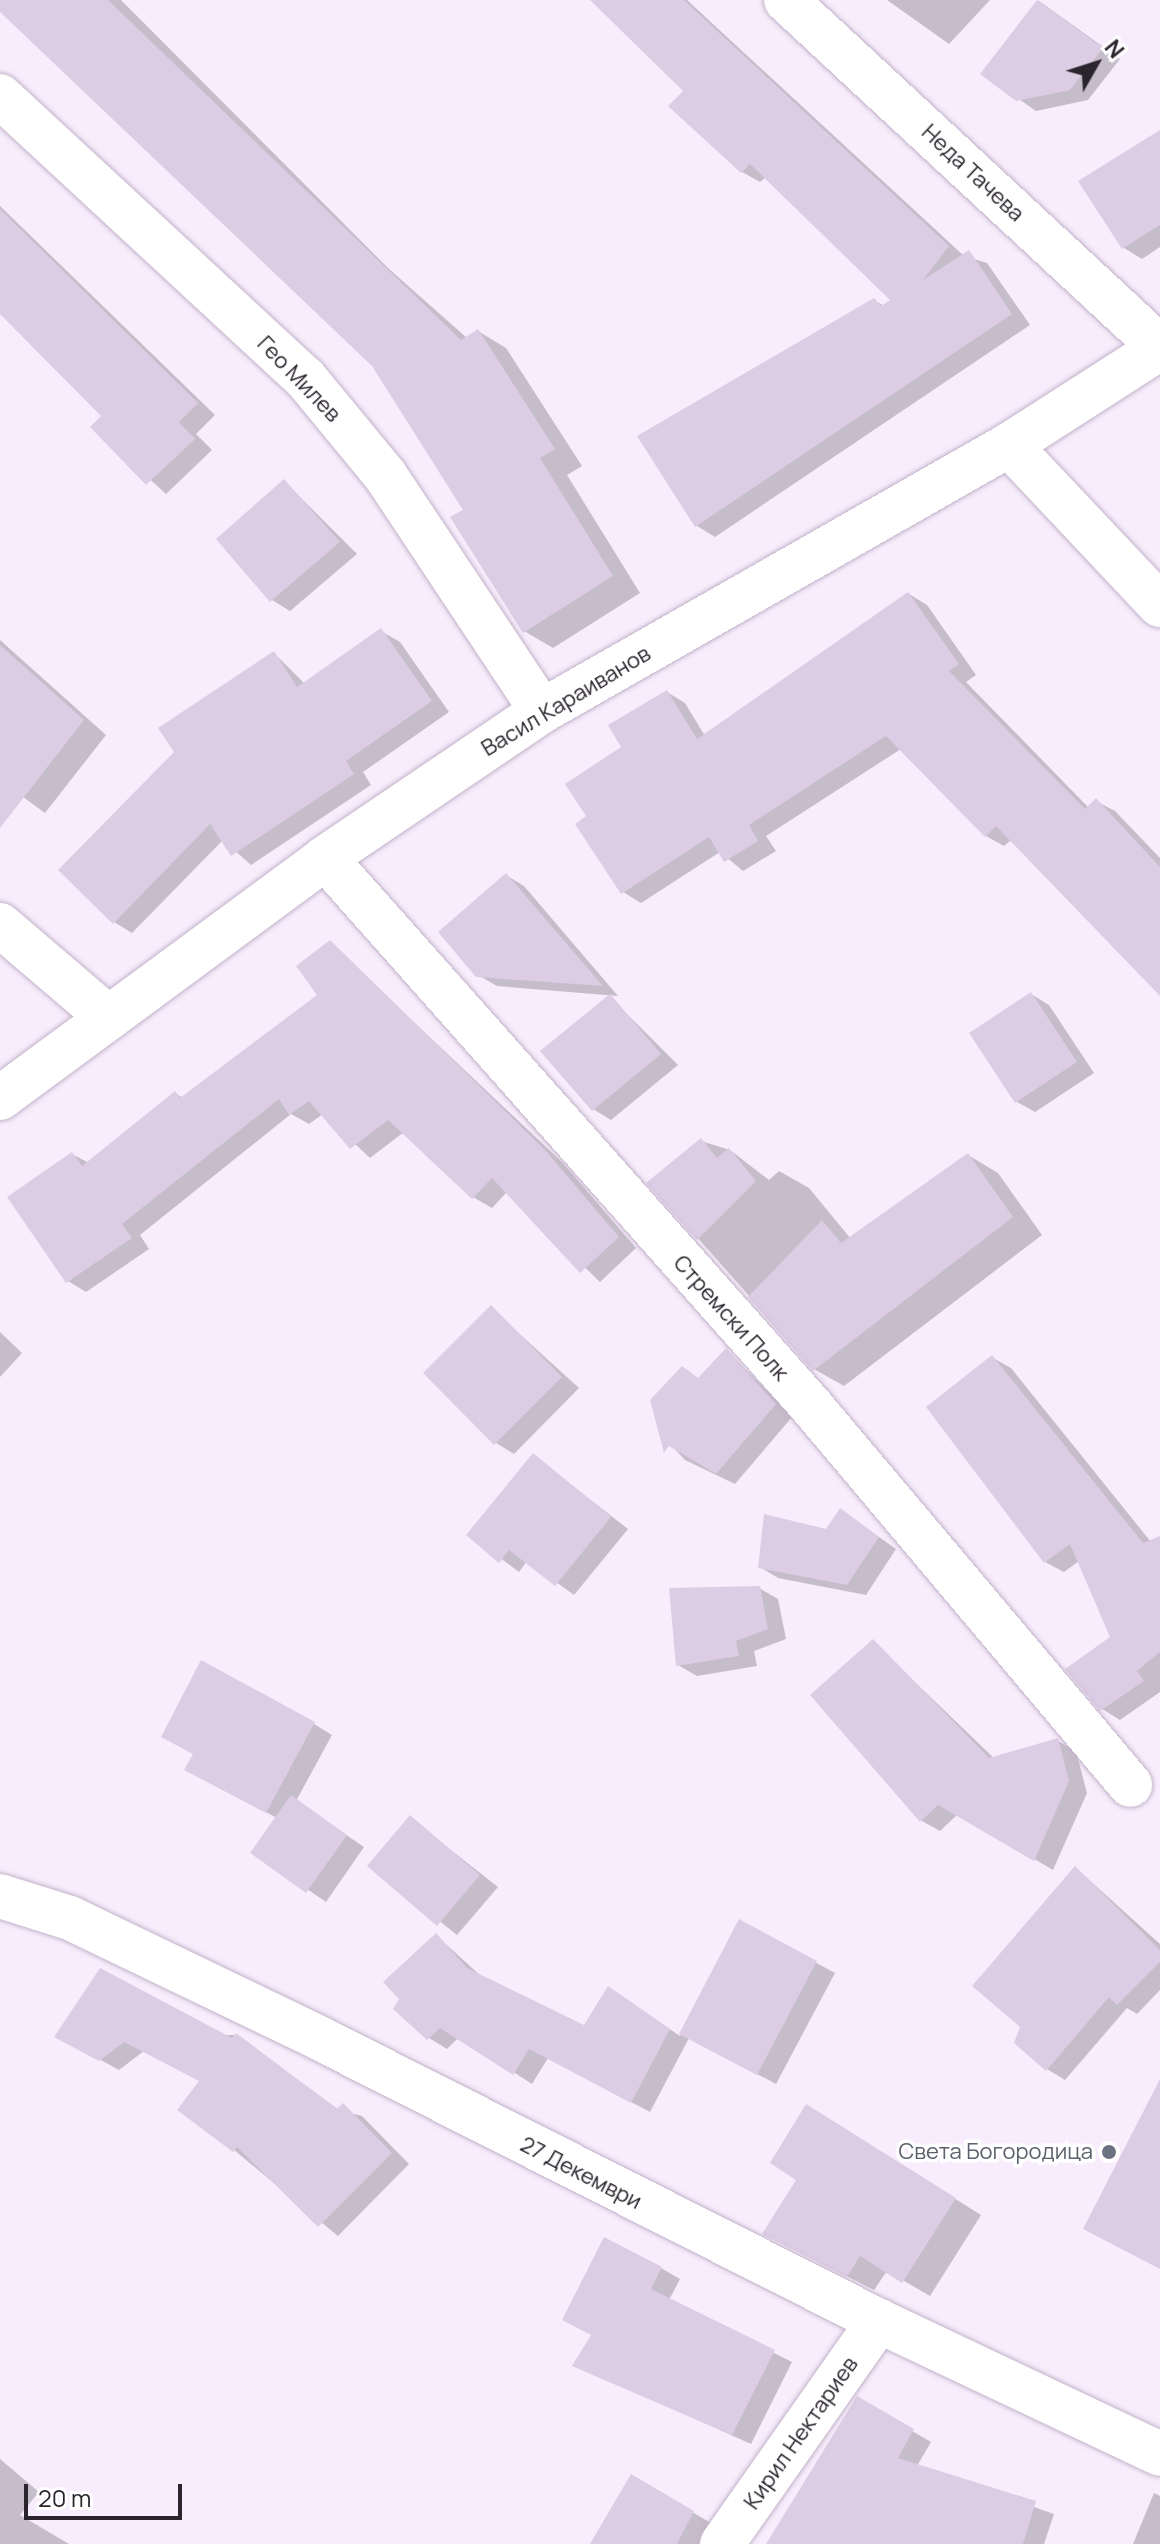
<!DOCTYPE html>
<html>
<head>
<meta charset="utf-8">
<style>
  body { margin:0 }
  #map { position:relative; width:1160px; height:2544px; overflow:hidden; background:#f7edfc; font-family:Manrope,sans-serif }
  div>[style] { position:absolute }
  .shadow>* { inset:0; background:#0003 }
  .building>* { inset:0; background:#dccce4 }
  .roads { filter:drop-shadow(0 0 2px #c3b2ca) drop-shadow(0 0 2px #c3b2ca) }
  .minor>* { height:44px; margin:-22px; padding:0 22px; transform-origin:22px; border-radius:22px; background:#fff }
  .dots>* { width:22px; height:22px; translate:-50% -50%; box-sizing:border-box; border:4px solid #fff; border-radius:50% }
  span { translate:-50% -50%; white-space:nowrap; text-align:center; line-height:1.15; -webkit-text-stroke:7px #fff; paint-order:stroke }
  .street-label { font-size:22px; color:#2a242d }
  .worship-label { font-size:22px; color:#5b616d }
  .right { translate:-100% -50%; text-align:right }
  .north { position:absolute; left:1056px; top:24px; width:80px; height:80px; -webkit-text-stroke:6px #fff; paint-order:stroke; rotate:51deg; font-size:22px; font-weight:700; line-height:32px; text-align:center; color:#2a242d }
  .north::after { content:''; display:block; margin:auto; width:28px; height:36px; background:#2a242d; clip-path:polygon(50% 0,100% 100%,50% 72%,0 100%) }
  .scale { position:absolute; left:24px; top:2484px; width:158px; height:36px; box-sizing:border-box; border:4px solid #2a242d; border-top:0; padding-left:10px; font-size:24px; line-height:28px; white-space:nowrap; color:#2a242d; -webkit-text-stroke:6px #fff; paint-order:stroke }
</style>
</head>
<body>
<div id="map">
  <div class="shadow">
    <i style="clip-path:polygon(0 0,121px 0,389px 269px,467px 338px,478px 331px,506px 348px,582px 466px,567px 475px,640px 593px,553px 648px,524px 631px,466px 510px,374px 365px,0 9px)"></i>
    <i style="clip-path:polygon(593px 0,687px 0,964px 256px,987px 263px,1030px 325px,715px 537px,697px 526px,640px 436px,874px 300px,884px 306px,894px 300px,766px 177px,760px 182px,742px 172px,686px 91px)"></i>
    <i style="clip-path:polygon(887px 0,990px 0,949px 44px)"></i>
    <i style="clip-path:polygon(1039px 1px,1120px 59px,1088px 100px,1036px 111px,983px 74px)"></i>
    <i style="clip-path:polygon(1160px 132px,1160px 247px,1142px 259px,1124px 248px,1081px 182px)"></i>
    <i style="clip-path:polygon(0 206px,215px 415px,196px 434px,212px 450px,166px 494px,93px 427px,104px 417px,0 311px)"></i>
    <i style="clip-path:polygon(285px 482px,357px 554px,290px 611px,272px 600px)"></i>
    <i style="clip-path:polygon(909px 594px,927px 605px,976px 675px,966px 682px,1089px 808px,1096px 801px,1115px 811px,1160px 858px,1160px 992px,1012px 839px,1004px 846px,986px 836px,901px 749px,766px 836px,776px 851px,743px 871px,720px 852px,641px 903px,623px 892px,589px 816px,624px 747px,667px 692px,685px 703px,705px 736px)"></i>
    <i style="clip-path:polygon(381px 631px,400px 642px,449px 712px,363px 772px,371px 785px,251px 865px,223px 840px,132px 933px,114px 922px,274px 653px,305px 684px)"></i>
    <i style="clip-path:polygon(0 640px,106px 735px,45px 813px,0 780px)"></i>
    <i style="clip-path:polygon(506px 875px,524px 886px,618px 996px,497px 986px,478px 975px)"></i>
    <i style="clip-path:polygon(330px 943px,563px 1163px,636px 1248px,600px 1282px,507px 1192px,492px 1208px,473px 1197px,404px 1132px,370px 1158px,323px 1114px,309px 1124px,291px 1114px,140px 1235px,149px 1249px,86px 1292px,68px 1281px,72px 1154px,89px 1163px,175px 1093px,183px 1098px,320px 995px)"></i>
    <i style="clip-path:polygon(1031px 994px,1049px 1005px,1094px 1073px,1035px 1112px,1017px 1102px)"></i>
    <i style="clip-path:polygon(610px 997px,678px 1065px,611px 1120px,593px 1109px)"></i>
    <i style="clip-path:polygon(701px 1141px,730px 1150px,769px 1180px,779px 1171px,809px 1188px,851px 1239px,968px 1155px,998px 1173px,1042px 1235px,844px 1386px,814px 1369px,649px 1183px)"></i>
    <i style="clip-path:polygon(491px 1308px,579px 1388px,514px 1454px,496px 1443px)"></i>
    <i style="clip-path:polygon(0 1332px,22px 1353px,0 1377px)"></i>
    <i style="clip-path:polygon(726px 1350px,793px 1416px,735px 1484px,685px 1460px,661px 1434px)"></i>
    <i style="clip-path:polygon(993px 1358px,1011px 1368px,1151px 1542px,1160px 1538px,1160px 1692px,1120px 1720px,1102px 1709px,1113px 1638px,1079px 1561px,1064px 1572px,1045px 1562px)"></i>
    <i style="clip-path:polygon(534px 1456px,628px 1529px,574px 1595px,527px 1561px,519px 1572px,469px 1535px)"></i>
    <i style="clip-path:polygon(841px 1510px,896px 1549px,866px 1595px,778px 1578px,760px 1567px,827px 1532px)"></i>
    <i style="clip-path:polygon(759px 1588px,778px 1599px,786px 1639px,754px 1651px,757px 1666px,697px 1676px,678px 1665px)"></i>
    <i style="clip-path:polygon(873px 1642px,995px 1759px,1058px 1741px,1076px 1751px,1087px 1793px,1053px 1870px,958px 1814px,940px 1831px,922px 1821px,812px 1695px)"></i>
    <i style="clip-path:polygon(314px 1724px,332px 1735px,296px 1801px,364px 1847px,326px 1902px,253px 1852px,277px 1818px,205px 1780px)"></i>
    <i style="clip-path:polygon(410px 1818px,498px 1887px,457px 1935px,370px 1866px)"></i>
    <i style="clip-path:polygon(1076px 1868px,1160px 1944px,1160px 1990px,1137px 2014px,1127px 2008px,1065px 2080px,1047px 2069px)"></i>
    <i style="clip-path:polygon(740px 1922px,835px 1973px,776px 2084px,689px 2038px,650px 2112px,548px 2058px,532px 2084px,459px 2037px,447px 2049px,429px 2038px,436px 1935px,483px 1978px,585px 2027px,609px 1988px,680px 2036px)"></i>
    <i style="clip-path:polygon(236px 2035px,339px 2110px,362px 2116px,409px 2164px,338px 2236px,234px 2150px,201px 2081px,144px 2051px,119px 2070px,57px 2036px)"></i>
    <i style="clip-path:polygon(833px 2122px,981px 2215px,930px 2296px,887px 2271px,874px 2290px,791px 2248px)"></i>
    <i style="clip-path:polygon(661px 2268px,680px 2279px,669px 2300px,792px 2362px,751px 2444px,575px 2365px,593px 2336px)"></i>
    <i style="clip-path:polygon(857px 2399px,931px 2442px,917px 2466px,1054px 2514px,1044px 2544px,767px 2544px)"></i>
    <i style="clip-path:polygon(0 2459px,39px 2492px,20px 2515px,69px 2544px,0 2544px)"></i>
    <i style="clip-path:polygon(632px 2477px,711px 2523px,699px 2544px,593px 2544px)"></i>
    <i style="clip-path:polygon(1154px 2493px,1160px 2496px,1160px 2544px,1133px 2544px)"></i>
  </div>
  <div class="building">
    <i style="clip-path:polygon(0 0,108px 0,461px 340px,478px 329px,555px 449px,540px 458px,613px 576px,523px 633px,450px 517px,463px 510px,372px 366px,0 12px)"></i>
    <i style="clip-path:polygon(590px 0,684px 0,949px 246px,923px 280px,969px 250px,1012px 314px,695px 527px,637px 436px,874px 298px,881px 306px,890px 300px,750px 164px,741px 173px,668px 106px,683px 91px)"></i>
    <i style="clip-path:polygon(1037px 0,1103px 48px,1070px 90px,1016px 101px,980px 74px)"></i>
    <i style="clip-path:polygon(1160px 130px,1160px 225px,1122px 249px,1078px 181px)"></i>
    <i style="clip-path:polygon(0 209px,198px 403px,179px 422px,195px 439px,146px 485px,90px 427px,101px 416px,0 314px)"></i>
    <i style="clip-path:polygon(284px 479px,340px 542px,270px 602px,216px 539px)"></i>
    <i style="clip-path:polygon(908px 592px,959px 664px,949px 671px,1085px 809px,1096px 798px,1160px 867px,1160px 996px,996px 826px,985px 837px,886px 736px,749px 825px,758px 841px,724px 862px,709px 837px,621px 894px,575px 824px,586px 816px,565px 784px,621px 747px,608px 725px,667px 690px,697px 739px)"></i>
    <i style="clip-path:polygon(381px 628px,432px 701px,346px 761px,354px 774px,231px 856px,210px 824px,113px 924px,58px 870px,174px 752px,158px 728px,274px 651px,297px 687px)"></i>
    <i style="clip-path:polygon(0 645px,84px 720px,0 828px)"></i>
    <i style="clip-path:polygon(506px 873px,603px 986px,476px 977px,438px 932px)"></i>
    <i style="clip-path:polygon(330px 940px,545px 1150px,619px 1237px,580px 1273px,492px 1178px,472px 1199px,388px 1120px,350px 1149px,309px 1101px,289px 1115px,279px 1099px,122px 1224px,132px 1238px,66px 1283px,7px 1197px,72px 1152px,82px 1166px,175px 1091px,180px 1098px,317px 995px,296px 966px)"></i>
    <i style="clip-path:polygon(1031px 992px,1077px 1062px,1015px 1103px,969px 1033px)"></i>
    <i style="clip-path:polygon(610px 994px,661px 1054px,592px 1111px,540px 1051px)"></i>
    <i style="clip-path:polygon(701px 1138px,717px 1158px,729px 1148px,756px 1181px,697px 1240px,646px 1183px)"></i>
    <i style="clip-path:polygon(968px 1153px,1013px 1217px,813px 1371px,748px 1297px,822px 1220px,841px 1243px)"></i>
    <i style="clip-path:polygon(491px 1305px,562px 1377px,494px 1445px,423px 1373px)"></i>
    <i style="clip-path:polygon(726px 1348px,776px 1404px,716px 1474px,669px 1446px,664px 1453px,650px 1400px,682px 1366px,698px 1378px)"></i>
    <i style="clip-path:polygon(992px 1355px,1143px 1543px,1160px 1536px,1160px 1652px,1137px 1671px,1144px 1681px,1100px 1711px,1065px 1669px,1110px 1637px,1070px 1544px,1044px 1563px,926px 1407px)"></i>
    <i style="clip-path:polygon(533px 1453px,611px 1517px,555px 1586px,509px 1550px,499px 1563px,466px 1535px)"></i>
    <i style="clip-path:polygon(840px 1508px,879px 1537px,847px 1585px,758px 1568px,764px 1514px,826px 1529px)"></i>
    <i style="clip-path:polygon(760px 1586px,768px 1629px,736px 1641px,739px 1656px,676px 1666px,669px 1588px)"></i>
    <i style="clip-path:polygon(873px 1639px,989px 1758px,1058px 1738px,1069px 1781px,1034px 1861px,938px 1805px,920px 1822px,810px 1695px)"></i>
    <i style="clip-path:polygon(201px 1660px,315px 1722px,266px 1813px,184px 1770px,193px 1754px,161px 1737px)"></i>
    <i style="clip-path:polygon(291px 1795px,347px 1835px,306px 1893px,250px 1853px)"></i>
    <i style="clip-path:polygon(410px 1815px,480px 1875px,437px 1926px,367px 1866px)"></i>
    <i style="clip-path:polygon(1075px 1866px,1160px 1950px,1160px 1962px,1117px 2005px,1109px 1997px,1046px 2071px,1014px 2043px,1020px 2027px,972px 1986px)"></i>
    <i style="clip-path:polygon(739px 1919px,817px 1961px,757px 2075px,679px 2034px)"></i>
    <i style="clip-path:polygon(436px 1933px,467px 1968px,584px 2025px,608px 1986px,670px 2029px,631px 2103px,529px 2049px,513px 2075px,440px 2028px,427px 2040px,393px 2009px,399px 1999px,383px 1982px)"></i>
    <i style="clip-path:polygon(100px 1968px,232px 2038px,236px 2033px,337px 2109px,343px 2103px,392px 2153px,318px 2227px,237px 2147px,233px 2152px,177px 2110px,199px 2081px,124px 2042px,99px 2061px,54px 2037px)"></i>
    <i style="clip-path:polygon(1160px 2079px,1160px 2269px,1083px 2229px)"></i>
    <i style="clip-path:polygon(806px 2104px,956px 2198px,902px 2283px,860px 2256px,847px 2277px,762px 2234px,796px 2180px,770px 2163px)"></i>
    <i style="clip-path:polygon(604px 2237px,662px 2267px,651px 2289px,775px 2350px,732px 2435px,572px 2366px,591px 2335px,562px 2320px)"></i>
    <i style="clip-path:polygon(857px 2396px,914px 2429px,898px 2458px,1036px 2501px,1023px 2544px,766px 2544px)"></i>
    <i style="clip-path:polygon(631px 2474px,694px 2511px,677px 2544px,590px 2544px)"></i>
  </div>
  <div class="roads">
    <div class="minor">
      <i style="left:786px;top:0;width:510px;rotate:42.86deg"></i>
      <i style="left:0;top:96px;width:415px;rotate:42.8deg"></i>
      <i style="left:305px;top:378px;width:126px;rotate:50.5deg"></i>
      <i style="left:385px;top:475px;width:283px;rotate:56.4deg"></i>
      <i style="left:1009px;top:445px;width:220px;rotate:46.7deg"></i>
      <i style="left:325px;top:858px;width:734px;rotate:48.42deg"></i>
      <i style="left:812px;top:1407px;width:494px;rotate:49.9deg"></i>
      <i style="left:0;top:925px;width:143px;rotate:40.5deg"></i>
      <i style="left:0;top:1098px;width:404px;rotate:-36.4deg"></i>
      <i style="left:325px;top:858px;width:262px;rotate:-34.1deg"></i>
      <i style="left:542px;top:711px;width:537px;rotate:-29.67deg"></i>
      <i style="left:1009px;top:445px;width:179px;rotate:-32.7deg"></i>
      <i style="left:0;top:1896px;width:73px;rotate:17.4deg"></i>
      <i style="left:70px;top:1918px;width:279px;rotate:25.7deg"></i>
      <i style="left:321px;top:2039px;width:625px;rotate:26.81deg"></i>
      <i style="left:879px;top:2321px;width:311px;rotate:25.3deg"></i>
      <i style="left:722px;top:2544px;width:273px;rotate:-54.9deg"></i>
    </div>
  </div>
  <div class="dots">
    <i style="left:1109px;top:2152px;background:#6b7280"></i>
  </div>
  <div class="street-label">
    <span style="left:973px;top:173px;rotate:43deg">Неда Тачева</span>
    <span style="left:299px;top:379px;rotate:46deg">Гео Милев</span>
    <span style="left:566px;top:701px;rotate:-31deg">Васил Караиванов</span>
    <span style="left:731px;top:1318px;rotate:48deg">Стремски Полк</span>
    <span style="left:581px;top:2173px;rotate:27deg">27 Декември</span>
    <span style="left:801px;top:2433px;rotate:-55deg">Кирил Нектариев</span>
  </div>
  <div class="worship-label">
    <span class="right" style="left:1093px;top:2152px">Света Богородица</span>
  </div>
  <div class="north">N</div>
  <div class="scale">20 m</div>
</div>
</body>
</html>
